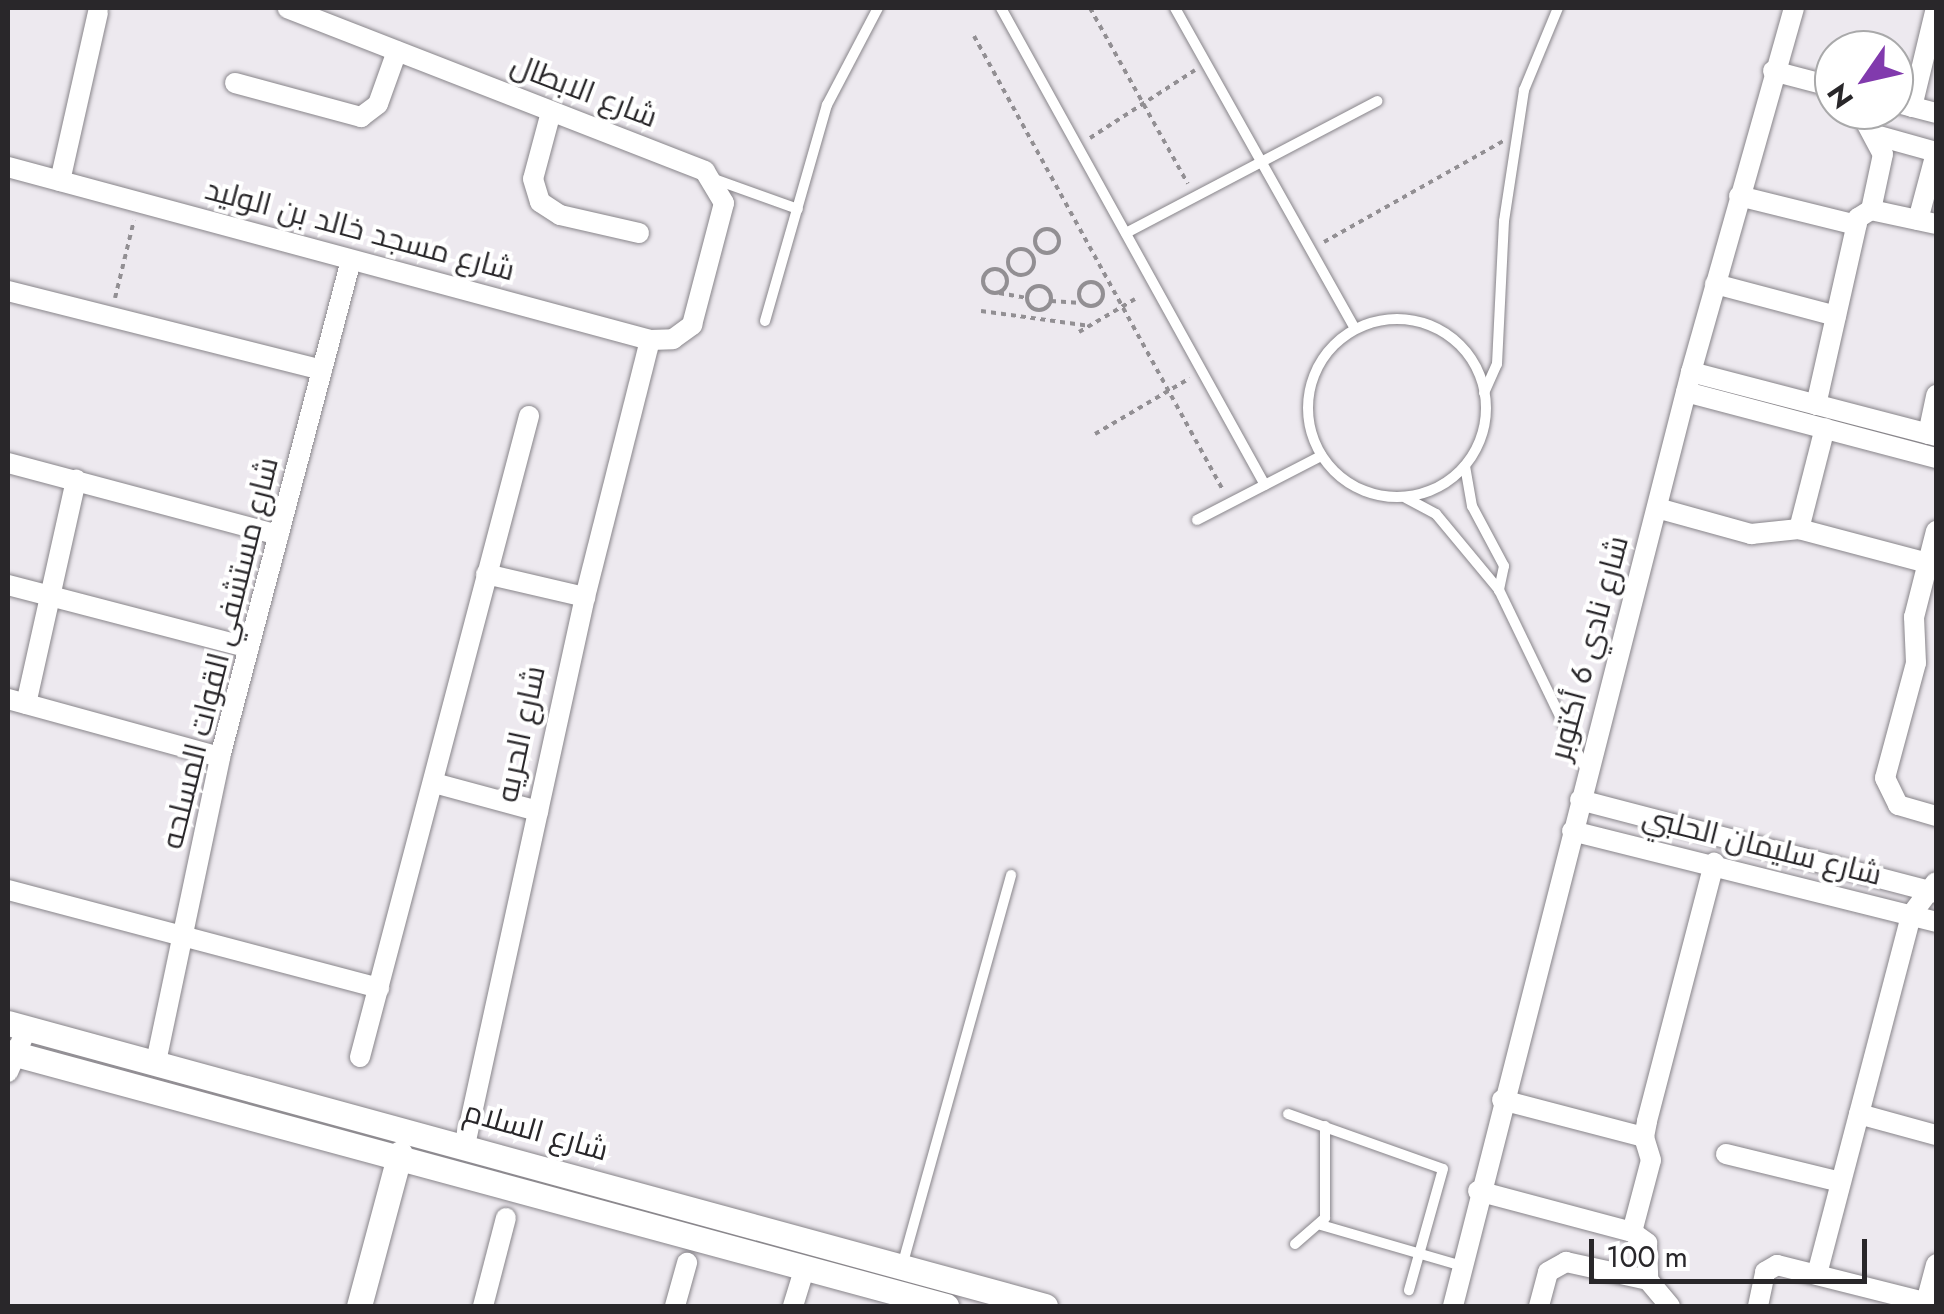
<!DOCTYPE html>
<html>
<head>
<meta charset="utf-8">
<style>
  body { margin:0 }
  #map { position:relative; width:1944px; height:1314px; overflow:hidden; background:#ede9ef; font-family:Jost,Cairo,sans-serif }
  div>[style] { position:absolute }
  .path>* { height:4px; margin-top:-2px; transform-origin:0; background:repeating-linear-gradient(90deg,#928f93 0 5px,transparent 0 10px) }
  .path>.ring { margin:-2px; padding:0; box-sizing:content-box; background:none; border:4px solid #928f93; border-radius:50% }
  .roads { filter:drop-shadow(0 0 2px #88858a) drop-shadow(0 0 2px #88858a) }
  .service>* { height:10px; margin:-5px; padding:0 5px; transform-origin:5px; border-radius:5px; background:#fff }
  .service>.ring { margin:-5px; padding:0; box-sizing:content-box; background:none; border:10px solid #fff; border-radius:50% }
  .minor>* { height:20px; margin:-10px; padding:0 10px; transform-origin:10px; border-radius:10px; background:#fff }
  .tertiary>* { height:25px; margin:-12.5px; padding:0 12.5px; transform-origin:12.5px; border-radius:12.5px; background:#fff }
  span { translate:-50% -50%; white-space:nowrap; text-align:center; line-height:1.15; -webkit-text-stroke:8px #fff; paint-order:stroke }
  .street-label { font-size:30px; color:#29272a }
  .frame { position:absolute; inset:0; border:10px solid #29272a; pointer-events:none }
  .north { position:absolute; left:1814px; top:30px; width:100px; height:100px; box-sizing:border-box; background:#fff; border:2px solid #a9a9aa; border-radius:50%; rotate:236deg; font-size:28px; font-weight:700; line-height:40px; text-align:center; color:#29272a }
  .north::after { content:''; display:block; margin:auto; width:35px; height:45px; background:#813aad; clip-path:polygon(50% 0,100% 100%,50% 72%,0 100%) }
  .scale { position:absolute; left:1589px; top:1239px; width:278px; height:45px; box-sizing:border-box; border:5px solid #29272a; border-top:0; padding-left:12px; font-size:30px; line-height:35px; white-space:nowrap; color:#29272a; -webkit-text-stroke:8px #fff; paint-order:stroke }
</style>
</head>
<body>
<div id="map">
  <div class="path">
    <i style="left:1090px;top:8px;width:201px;rotate:60.9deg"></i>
    <i style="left:974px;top:36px;width:518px;rotate:61.26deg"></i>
    <i style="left:1090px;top:138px;width:125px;rotate:-32.9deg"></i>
    <i class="ring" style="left:1035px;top:229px;width:20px;height:20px"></i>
    <i style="left:1324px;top:242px;width:206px;rotate:-29.4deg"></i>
    <i class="ring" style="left:1008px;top:249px;width:22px;height:22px"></i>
    <i class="ring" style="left:983px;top:269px;width:20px;height:20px"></i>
    <i class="ring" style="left:1079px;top:282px;width:20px;height:20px"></i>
    <i class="ring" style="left:1027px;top:286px;width:20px;height:20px"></i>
    <i style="left:999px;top:293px;width:28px;rotate:10deg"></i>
    <i style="left:115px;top:298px;width:80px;rotate:-76.3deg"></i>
    <i style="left:1051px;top:301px;width:30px;rotate:4deg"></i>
    <i style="left:981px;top:311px;width:110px;rotate:7.8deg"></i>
    <i style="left:1079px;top:332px;width:65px;rotate:-30.5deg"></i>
    <i style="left:1095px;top:434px;width:110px;rotate:-30.5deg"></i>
  </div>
  <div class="roads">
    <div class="service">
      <i style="left:1001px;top:8px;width:545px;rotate:61.04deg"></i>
      <i style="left:1175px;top:8px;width:368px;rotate:60.7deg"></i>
      <i style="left:714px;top:179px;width:89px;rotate:19.7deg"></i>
      <i style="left:1126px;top:233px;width:284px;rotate:-27.7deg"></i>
      <i class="ring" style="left:1308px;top:319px;width:168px;height:168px"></i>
      <i style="left:765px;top:321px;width:225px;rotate:-74deg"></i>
      <i style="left:827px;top:105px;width:110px;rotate:-62.3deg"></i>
      <i style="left:1484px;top:393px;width:32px;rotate:-66deg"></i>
      <i style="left:1497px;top:364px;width:143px;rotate:-87.2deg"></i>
      <i style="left:1504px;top:221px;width:133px;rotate:-81.3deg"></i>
      <i style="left:1524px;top:90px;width:89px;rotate:-67.5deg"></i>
      <i style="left:1465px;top:466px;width:41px;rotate:80.1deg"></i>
      <i style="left:1472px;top:506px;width:68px;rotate:61.9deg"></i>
      <i style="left:1504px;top:566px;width:25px;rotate:102deg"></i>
      <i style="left:1406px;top:498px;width:34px;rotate:28deg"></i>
      <i style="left:1436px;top:514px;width:99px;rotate:50.3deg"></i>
      <i style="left:1499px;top:590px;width:200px;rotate:64.2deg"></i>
      <i style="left:1197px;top:520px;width:140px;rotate:-27.3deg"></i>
      <i style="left:1288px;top:1114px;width:164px;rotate:19.5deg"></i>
      <i style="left:1443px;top:1169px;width:126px;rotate:105.7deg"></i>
      <i style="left:1321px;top:1225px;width:147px;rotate:16.2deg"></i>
      <i style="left:1295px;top:1244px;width:40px;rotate:-41deg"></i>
      <i style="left:1325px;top:1218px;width:92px;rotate:-90deg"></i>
      <i style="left:902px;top:1266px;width:406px;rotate:-74.4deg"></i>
    </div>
    <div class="minor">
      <i style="left:1773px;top:71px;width:63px;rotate:14.7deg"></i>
      <i style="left:235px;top:83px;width:131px;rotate:15.1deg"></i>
      <i style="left:361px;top:117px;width:21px;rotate:-37deg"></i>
      <i style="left:378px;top:104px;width:56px;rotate:-70.3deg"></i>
      <i style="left:1894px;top:102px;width:43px;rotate:14.7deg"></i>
      <i style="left:1912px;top:107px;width:102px;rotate:-76.4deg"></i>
      <i style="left:1866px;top:110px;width:9px;rotate:103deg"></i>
      <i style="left:1864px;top:119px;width:40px;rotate:62deg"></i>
      <i style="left:1883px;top:154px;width:57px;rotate:102.1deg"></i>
      <i style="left:551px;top:112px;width:69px;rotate:105deg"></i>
      <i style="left:533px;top:179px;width:24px;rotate:73deg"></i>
      <i style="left:540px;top:202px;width:24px;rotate:33deg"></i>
      <i style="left:560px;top:215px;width:81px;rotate:12.8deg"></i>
      <i style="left:1875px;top:135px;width:63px;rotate:15.6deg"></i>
      <i style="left:8px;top:167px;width:665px;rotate:15.08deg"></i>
      <i style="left:650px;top:340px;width:23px;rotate:-2deg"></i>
      <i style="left:673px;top:339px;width:24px;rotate:-36deg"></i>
      <i style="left:692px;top:325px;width:126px;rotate:-75.3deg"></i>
      <i style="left:724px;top:203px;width:37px;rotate:-121deg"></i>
      <i style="left:705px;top:171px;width:448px;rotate:-158.7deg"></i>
      <i style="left:60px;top:181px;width:173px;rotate:-77.3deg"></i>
      <i style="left:1739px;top:196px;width:121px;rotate:13.9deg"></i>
      <i style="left:1918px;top:220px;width:69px;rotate:-75deg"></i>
      <i style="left:1715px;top:284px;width:125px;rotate:14.8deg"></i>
      <i style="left:8px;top:291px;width:324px;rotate:14.1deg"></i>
      <i style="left:1691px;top:372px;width:253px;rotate:14.6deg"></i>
      <i style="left:1686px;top:392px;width:259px;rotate:14.8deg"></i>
      <i style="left:1816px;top:405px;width:192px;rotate:-77.3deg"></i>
      <i style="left:1858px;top:218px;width:15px;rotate:-32deg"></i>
      <i style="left:1871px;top:210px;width:66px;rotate:12.2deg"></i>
      <i style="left:1928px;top:434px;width:40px;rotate:-78deg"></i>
      <i style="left:8px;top:463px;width:280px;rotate:14.9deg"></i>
      <i style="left:1657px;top:508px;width:98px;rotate:15.5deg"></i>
      <i style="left:1751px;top:534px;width:48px;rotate:-5.9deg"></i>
      <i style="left:1799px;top:529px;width:133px;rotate:14.8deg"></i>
      <i style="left:1799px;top:529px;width:104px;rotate:-75.6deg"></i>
      <i style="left:1936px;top:531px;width:89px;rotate:104.3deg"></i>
      <i style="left:1914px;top:617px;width:46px;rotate:87.5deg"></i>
      <i style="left:1916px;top:663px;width:119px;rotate:105.1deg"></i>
      <i style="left:1885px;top:778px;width:30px;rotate:64deg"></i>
      <i style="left:1898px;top:805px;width:40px;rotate:16deg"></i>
      <i style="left:486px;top:574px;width:102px;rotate:13.1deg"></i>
      <i style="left:8px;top:585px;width:249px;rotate:14.6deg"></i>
      <i style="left:8px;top:699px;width:220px;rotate:15.3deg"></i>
      <i style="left:26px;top:704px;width:230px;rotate:-77.4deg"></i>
      <i style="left:434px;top:783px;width:108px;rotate:15.1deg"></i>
      <i style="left:1580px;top:800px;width:368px;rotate:14.6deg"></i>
      <i style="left:1572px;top:831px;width:375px;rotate:14deg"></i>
      <i style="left:8px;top:890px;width:384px;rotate:14.8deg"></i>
      <i style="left:360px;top:1057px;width:663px;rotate:-75.23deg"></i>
      <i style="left:156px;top:1062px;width:312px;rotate:-78.1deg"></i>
      <i style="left:220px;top:757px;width:514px;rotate:-75.23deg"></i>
      <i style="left:8px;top:1072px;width:48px;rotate:-66.6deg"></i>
      <i style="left:1502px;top:1100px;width:147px;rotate:14.6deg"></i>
      <i style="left:1859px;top:1114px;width:80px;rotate:15.3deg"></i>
      <i style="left:465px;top:1145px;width:561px;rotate:-77.65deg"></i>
      <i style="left:585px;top:597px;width:265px;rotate:-75.8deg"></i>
      <i style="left:1726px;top:1154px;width:118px;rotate:13.7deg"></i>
      <i style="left:1478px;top:1191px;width:159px;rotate:14.9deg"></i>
      <i style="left:1632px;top:1232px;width:19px;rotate:36deg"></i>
      <i style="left:1647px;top:1243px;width:37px;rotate:88deg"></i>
      <i style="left:1648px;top:1280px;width:34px;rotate:50deg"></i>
      <i style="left:1632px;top:1232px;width:74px;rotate:-75.2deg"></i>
      <i style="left:1651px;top:1160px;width:24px;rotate:-107deg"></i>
      <i style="left:1644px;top:1137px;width:16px;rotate:-79deg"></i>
      <i style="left:1647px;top:1121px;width:267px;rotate:-75.4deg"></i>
      <i style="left:1817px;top:1274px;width:371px;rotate:-75.3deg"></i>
      <i style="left:1911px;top:915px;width:41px;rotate:-52.9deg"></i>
      <i style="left:1926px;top:1302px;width:39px;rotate:-75deg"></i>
      <i style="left:483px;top:1306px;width:91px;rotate:-75.4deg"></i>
      <i style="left:675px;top:1306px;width:45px;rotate:-74.4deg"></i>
      <i style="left:793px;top:1306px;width:41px;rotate:-72.9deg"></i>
      <i style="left:1453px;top:1306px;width:964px;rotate:-75.7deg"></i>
      <i style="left:1691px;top:372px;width:378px;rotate:-74.2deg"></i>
      <i style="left:1539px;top:1306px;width:35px;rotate:-75deg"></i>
      <i style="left:1548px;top:1272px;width:21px;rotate:-29deg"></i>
      <i style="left:1566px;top:1262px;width:84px;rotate:12.4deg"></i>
      <i style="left:1758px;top:1306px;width:35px;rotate:-78deg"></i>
      <i style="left:1765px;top:1272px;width:14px;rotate:-30deg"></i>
      <i style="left:1777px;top:1265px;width:164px;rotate:14.1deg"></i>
    </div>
    <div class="tertiary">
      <i style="left:8px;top:1023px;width:1075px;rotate:15.26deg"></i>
      <i style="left:8px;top:1052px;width:972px;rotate:15.15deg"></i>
      <i style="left:359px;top:1306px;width:158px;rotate:-75deg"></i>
    </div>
  </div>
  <div class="street-label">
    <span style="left:584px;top:91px;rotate:21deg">شارع الابطال</span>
    <span style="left:360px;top:230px;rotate:15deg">شارع مسجد خالد بن الوليد</span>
    <span style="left:1589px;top:648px;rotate:-75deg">شارع نادي 6 أكتوبر</span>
    <span style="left:220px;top:653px;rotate:-76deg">شارع مستشفي القوات المسلحه</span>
    <span style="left:521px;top:734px;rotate:-78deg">شارع الحريه</span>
    <span style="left:1762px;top:846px;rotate:14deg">شارع سليمان الحلبي</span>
    <span style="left:536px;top:1131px;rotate:16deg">شارع السلام</span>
  </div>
  <div class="frame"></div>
  <div class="north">N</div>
  <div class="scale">100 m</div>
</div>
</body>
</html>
